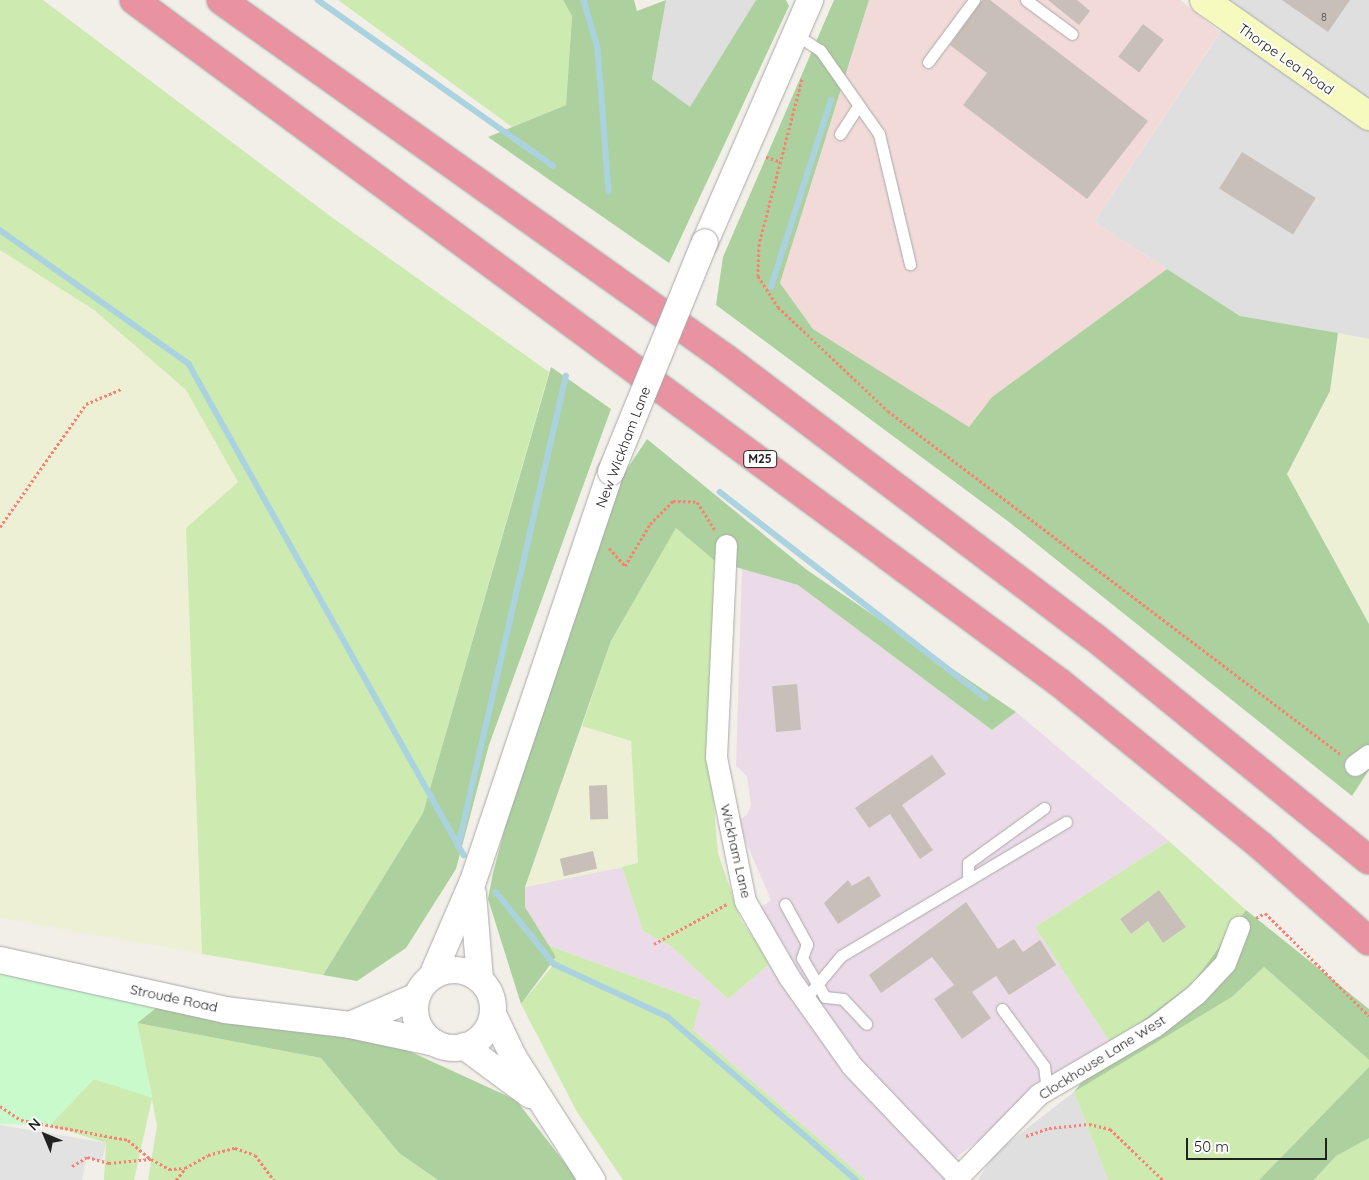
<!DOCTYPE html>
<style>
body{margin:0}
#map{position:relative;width:1369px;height:1180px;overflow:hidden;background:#f2efe9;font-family:Quicksand,sans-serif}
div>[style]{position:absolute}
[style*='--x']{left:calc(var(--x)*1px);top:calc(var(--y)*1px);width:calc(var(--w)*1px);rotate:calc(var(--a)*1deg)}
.residential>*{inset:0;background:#e0dfdf}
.commercial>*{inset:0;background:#f2dad9}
.industrial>*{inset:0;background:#ebdbe8}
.farmland>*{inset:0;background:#eef0d5}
.grass>*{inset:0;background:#cdebb0}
.forest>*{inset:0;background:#add19e}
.park>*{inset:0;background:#c8facc}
.parking>*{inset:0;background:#e2e2e2}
.stream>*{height:5.5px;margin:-2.75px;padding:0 2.75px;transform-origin:2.75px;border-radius:2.75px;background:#aad3df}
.building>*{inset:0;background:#c7bfb8;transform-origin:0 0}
.path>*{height:3px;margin-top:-1.5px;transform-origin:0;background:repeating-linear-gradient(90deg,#fa8072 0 2.5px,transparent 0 5px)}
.roads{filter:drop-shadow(0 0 1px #a9a9a9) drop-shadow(0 0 1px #a9a9a9)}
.service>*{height:11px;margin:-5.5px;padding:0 5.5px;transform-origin:5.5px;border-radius:5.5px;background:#fff}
.minor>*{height:21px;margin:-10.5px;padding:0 10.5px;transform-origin:10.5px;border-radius:10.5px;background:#fff}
.tertiary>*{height:26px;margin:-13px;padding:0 13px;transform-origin:13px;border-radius:13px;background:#fff}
.tertiary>.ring{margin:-13px;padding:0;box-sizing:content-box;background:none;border:26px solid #fff;border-radius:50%}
.secondary>*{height:28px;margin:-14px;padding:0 14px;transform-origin:14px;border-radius:14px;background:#f7fabf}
.motorway>*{height:28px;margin:-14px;padding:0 14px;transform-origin:14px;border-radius:14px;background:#e892a2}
.bridges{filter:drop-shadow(0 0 1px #a9a9a9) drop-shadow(0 0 1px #a9a9a9)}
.tertiary-bridge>*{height:26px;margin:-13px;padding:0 13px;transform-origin:13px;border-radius:13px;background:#fff}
span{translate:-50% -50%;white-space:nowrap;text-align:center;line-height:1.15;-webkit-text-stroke:4px #fff;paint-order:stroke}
.number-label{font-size:11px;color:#4b4948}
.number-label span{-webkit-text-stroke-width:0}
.shield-label span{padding:1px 4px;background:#fff;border:1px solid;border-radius:4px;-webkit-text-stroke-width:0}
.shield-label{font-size:12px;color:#222;font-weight:700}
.street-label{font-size:14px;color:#222}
.north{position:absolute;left:20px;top:1110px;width:50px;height:50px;-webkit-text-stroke:4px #fff;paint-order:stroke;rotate:315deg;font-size:14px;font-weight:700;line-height:20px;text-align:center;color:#222}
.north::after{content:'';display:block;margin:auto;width:18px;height:22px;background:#222;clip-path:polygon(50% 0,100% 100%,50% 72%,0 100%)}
.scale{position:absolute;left:1186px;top:1138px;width:141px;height:22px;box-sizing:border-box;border:2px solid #222;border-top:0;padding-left:6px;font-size:15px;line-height:18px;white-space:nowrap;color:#222;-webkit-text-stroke:4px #fff;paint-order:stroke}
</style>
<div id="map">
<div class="residential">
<div style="clip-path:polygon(666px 0,756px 0,691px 108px,652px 79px)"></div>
<div style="clip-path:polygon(1222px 0,1369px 0,1369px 339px,1240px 316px,1094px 222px,1235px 10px)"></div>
<div style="clip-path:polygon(1074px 1092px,1108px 1180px,978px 1180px,995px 1153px)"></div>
</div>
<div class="commercial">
<div style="clip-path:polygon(869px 0,1180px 0,1220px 32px,1094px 222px,1167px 269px,992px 397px,969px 427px,813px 329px,780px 283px)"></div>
</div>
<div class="industrial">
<div style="clip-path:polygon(742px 568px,798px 585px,992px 730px,1016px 712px,1169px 841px,1035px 927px,1111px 1044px,959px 1155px,945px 1180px,866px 1180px,692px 1029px,701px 1001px,547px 945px,525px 907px,525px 887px,622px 867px,643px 931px,671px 946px,728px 999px,771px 963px,760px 908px,771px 900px,737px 821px,747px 815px,751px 805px,747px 776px,736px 766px)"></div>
</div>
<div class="farmland">
<div style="clip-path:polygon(0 250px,94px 310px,186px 390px,238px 482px,186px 528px,202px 954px,0 918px)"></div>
<div style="clip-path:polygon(1338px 333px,1369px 339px,1369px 624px,1287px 474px,1330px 391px)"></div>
<div style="clip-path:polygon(582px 726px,631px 741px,638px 864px,525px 887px)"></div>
</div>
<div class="grass">
<div style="clip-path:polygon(0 0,43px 0,330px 216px,549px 372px,423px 813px,323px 975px,202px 954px,186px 528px,238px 482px,186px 390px,94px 310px,0 250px)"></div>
<div style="clip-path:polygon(338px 0,563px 0,572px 16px,566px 105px,512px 127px)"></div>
<div style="clip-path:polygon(676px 528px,715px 561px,710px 757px,718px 853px,741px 920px,771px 963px,728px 999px,671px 946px,643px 931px,622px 867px,638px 863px,631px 741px,582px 726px,611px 641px)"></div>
<div style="clip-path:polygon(evenodd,1169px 841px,1246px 910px,1193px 983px,1111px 1044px,1035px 927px,1169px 841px,1159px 890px,1186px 927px,1163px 943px,1148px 921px,1131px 934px,1120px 919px,1159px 890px)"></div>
<div style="clip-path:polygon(547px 945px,701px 1001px,693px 1030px,866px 1180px,623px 1180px,577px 1112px,521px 1004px,554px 964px,556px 957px)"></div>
<div style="clip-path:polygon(1264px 967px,1369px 1060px,1369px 1067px,1259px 1180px,1108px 1180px,1074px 1092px,1232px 997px)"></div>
<div style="clip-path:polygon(137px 1023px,321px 1058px,399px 1153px,438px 1180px,148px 1180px,157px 1126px,152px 1099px,134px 1180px,104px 1180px,106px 1143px,50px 1125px,94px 1079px,152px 1097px)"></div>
<div style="clip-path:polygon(1369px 1135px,1369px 1180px,1314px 1180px,1336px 1156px)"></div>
</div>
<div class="forest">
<div style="clip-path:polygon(563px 0,634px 0,637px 11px,666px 0,652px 79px,690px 107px,756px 0,786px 0,789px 6px,669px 263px,488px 137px,566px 105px,572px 16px)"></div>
<div style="clip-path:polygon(834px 0,869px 0,780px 283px,813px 329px,969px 427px,992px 397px,1167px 269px,1240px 316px,1338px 333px,1330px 391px,1287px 474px,1369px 624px,1369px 770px,1352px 796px,1009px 522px,716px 305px,723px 257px)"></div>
<div style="clip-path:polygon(551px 367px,611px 409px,489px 745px,456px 869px,406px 948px,357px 981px,323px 975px,423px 813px)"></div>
<div style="clip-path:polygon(647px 439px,807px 570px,1016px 712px,992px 730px,798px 585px,715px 561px,676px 528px,611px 641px,525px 887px,525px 907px,556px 957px,521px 1004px,488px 899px,493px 873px,519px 775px,623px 475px)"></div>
<div style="clip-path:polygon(1246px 910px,1369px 1009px,1369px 1060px,1264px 967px,1232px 997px,1074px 1092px,1111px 1044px,1193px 983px)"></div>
<div style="clip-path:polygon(162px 1003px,398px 1046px,516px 1100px,578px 1180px,438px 1180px,399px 1153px,321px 1058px,137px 1023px)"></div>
<div style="clip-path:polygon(1369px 1067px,1369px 1138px,1336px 1156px,1314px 1180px,1259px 1180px)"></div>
</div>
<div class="park">
<div style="clip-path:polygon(0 974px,162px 1003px,137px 1023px,152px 1098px,94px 1079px,50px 1125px,0 1124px)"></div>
</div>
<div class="parking">
<div style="clip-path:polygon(0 1125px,36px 1131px,106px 1143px,102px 1161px,87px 1157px,82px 1180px,0 1180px)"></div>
</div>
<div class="stream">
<div style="--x:318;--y:0;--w:288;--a:35.2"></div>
<div style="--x:584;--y:0;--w:50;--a:73.7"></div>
<div style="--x:598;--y:48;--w:144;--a:85.6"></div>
<div style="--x:0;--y:230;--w:232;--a:35.3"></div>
<div style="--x:189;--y:364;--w:563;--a:60.75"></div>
<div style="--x:771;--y:287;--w:196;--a:-72.2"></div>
<div style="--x:720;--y:492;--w:336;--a:37.8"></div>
<div style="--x:458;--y:847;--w:483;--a:-77.1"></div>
<div style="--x:496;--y:892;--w:92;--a:51.1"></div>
<div style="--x:554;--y:964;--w:126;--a:24.9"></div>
<div style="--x:668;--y:1017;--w:249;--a:40.9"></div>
</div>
<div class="building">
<div style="clip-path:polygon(982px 0,990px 0,1148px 121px,1087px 199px,963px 105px,987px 73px,950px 45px)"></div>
<div style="clip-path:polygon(1048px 0,1077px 0,1090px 11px,1079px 25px)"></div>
<div style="clip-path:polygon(1282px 0,1350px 0,1328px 32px)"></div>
<div style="left:1143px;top:24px;width:26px;height:41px;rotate:37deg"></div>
<div style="left:1242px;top:152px;width:87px;height:43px;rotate:32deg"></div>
<div style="left:797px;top:684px;width:46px;height:25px;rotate:85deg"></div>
<div style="clip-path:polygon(932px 755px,946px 774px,902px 805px,933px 850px,920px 859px,890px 814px,869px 828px,855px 808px)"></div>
<div style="left:607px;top:785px;width:34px;height:18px;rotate:88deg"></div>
<div style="left:593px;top:851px;width:18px;height:34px;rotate:77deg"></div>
<div style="clip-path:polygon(869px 876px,881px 896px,838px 924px,824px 903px,848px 880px,852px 886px)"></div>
<div style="clip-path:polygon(1159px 890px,1186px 927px,1163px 943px,1148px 921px,1131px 934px,1120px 919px)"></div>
<div style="clip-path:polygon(966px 902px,998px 949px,1014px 939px,1023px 952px,1040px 940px,1056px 965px,1009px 995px,996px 976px,972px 992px,991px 1018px,962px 1039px,934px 999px,954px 985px,932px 957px,881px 993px,869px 975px)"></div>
</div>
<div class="path">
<div style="--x:802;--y:79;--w:171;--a:104.6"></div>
<div style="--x:759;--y:244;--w:32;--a:92"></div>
<div style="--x:758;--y:276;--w:37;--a:57"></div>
<div style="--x:778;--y:307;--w:151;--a:43.4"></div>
<div style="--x:888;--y:411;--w:567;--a:37.19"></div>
<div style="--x:766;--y:157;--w:14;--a:17"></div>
<div style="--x:0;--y:527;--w:150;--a:-55"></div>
<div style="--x:86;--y:404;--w:38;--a:-23"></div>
<div style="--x:609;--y:548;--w:24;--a:48"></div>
<div style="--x:625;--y:566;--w:49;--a:-59.2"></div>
<div style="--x:650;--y:524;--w:33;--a:-45"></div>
<div style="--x:673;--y:501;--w:24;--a:2"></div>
<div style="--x:697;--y:502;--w:35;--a:57"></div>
<div style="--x:1256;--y:918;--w:10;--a:-29"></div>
<div style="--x:1265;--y:913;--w:146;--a:44.7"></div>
<div style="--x:654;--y:944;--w:83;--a:-28.7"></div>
<div style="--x:0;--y:1106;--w:25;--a:34"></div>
<div style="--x:21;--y:1120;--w:109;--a:10.6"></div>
<div style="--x:128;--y:1140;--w:30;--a:40"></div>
<div style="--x:151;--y:1159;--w:42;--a:174.6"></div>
<div style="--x:109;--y:1163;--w:23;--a:-165"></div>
<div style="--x:87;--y:1157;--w:19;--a:148"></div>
<div style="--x:1026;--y:1136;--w:24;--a:-19"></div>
<div style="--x:1049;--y:1128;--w:40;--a:-5.7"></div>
<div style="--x:1089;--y:1124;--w:22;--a:13"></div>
<div style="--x:1110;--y:1129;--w:74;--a:43.9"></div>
<div style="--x:151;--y:1159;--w:21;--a:29"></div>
<div style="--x:169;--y:1169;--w:16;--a:-4"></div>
<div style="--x:185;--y:1168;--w:26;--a:-29"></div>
<div style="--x:208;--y:1155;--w:28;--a:-15"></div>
<div style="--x:235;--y:1148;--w:21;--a:19"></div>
<div style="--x:255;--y:1155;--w:31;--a:53"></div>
<div style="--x:176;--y:1180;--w:14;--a:-51"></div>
</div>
<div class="roads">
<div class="service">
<div style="--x:1026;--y:0;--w:57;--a:36.5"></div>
<div style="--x:795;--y:34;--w:30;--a:33"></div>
<div style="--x:820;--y:50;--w:103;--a:54.9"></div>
<div style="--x:879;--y:134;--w:134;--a:76.6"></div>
<div style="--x:928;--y:62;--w:77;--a:-53.4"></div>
<div style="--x:840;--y:134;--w:33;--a:-57"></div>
<div style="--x:968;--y:878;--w:15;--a:-90"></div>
<div style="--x:968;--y:863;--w:94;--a:-35.9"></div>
<div style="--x:785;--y:904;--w:46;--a:61.2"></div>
<div style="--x:807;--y:944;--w:15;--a:110"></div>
<div style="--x:802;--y:958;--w:45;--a:59.5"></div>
<div style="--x:825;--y:997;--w:18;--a:6"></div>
<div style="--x:843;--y:999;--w:34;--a:47"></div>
<div style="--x:805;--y:999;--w:56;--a:-50.1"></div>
<div style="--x:841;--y:956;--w:262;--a:-30.8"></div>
<div style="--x:1002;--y:1009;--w:71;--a:53.6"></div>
<div style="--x:1044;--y:1066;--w:23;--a:83"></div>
</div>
<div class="minor">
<div style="--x:726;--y:545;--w:212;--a:92.7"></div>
<div style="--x:716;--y:757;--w:147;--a:78.6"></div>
<div style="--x:745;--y:901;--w:88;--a:59.9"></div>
<div style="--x:789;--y:977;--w:109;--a:54.7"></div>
<div style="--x:852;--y:1066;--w:152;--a:46.3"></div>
<div style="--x:1355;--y:765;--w:17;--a:-36"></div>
<div style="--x:955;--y:1180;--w:120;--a:-45.7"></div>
<div style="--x:1039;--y:1094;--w:134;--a:-30.4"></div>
<div style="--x:1155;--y:1026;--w:52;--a:-38"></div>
<div style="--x:1196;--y:994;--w:42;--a:-46.9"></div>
<div style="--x:1225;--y:963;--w:39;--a:-69"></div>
</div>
<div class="tertiary">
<div style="--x:705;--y:242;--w:264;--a:-66.5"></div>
<div style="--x:473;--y:894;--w:85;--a:85.3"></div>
<div style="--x:0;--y:960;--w:230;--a:12.5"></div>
<div style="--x:225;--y:1010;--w:126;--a:6.8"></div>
<div style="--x:350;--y:1025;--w:87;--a:12"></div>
<div class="ring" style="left:415px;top:970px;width:52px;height:52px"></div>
<div style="--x:432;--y:976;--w:103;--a:-66.7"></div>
<div style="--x:473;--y:881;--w:432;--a:-71.4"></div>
<div style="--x:493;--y:1014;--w:49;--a:64.5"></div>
<div style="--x:514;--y:1058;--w:145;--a:57.4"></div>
<div style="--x:350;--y:1025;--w:73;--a:-23.4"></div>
<div style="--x:464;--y:1046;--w:82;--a:36.6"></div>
</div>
<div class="secondary">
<div style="--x:1204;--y:0;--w:202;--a:35.1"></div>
</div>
<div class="motorway">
<div style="--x:134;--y:0;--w:1151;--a:36.41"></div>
<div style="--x:1060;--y:683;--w:257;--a:39"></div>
<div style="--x:1260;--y:845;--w:145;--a:41.4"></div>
<div style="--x:221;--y:0;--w:618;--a:35.39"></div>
<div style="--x:725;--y:358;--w:461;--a:37.1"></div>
<div style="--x:1093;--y:636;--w:355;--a:39.1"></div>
</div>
</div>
<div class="bridges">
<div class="tertiary-bridge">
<div style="--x:611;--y:472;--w:248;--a:-67.8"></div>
</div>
</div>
<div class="number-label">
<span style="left:1324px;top:17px">8</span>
</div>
<div class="shield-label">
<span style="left:760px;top:459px">M25</span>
</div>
<div class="street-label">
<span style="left:1286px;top:59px;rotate:35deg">Thorpe Lea Road</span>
<span style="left:623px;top:447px;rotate:-69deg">New Wickham Lane</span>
<span style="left:736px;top:851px;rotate:77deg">Wickham Lane</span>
<span style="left:174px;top:998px;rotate:12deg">Stroude Road</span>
<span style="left:1102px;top:1057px;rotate:-32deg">Clockhouse Lane West</span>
</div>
<div class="north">N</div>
<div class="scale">50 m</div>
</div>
